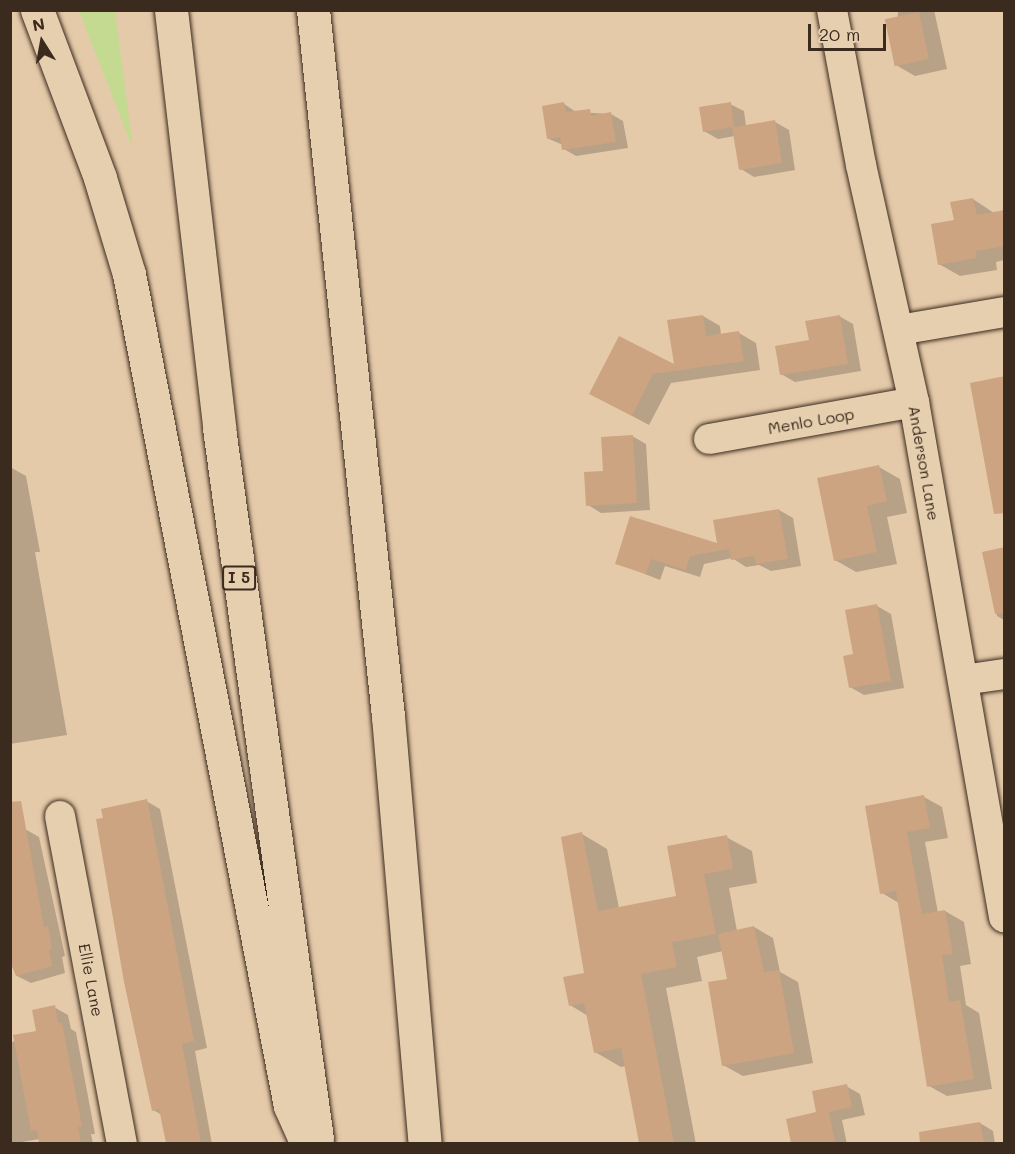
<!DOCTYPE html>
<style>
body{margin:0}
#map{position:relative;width:1015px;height:1154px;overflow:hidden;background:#e5caa9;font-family:Mali,sans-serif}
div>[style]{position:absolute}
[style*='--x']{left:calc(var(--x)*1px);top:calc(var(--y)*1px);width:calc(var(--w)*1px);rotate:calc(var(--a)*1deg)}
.green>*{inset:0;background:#c3da90}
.shadow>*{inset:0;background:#0003}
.building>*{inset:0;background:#cca482;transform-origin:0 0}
.roads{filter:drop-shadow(0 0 2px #3b2a1e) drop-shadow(0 0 2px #3b2a1e)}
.street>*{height:30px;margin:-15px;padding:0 15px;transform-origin:15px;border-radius:15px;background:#e6cfaf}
.highway>*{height:33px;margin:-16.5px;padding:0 16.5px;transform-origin:16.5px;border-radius:16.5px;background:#e6cfaf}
span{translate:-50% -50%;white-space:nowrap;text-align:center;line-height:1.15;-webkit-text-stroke:4.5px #e6cfaf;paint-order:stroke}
.shield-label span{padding:2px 4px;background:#e6cfaf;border:2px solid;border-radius:4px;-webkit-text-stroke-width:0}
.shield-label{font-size:15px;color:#3b2a1e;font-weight:700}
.street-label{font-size:16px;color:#3b2a1e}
.frame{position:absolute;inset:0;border:12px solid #3b2a1e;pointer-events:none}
.north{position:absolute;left:12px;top:12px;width:60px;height:60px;-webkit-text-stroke:4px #e6cfaf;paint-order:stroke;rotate:349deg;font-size:16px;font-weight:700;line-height:24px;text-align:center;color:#3b2a1e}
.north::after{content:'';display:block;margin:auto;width:21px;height:27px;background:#3b2a1e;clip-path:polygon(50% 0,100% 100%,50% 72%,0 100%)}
.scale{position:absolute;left:808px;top:24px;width:78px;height:27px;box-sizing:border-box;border:3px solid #3b2a1e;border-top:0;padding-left:8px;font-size:18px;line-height:21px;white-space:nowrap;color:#3b2a1e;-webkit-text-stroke:4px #e6cfaf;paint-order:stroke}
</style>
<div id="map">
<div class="green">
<div style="clip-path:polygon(79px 11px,115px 11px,133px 149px)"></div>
</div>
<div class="shadow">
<div style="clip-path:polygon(898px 10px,934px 10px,947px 69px,915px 76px,896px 65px)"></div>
<div style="clip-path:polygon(564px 104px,576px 112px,611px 114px,623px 121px,628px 148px,576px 156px,564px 149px,563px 145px,549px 139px)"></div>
<div style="clip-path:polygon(730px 104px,744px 111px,746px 126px,775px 122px,789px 130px,795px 170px,754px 177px,741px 169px,735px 136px,718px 139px,704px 131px)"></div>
<div style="clip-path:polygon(973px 199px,994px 213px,1004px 210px,1004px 260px,996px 262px,997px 270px,960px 276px,939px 264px,955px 221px)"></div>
<div style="clip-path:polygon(703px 316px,720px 326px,721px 335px,739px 333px,756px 343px,760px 370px,671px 383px,649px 425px,608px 403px,620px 338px,676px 367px)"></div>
<div style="clip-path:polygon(839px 316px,853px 324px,861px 371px,795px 382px,781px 374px)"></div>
<div style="clip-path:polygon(632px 436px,646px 444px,650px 510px,601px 513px,588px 505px,605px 473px)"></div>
<div style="clip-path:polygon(10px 467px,26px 476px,40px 552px,35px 552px,67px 735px,10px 744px)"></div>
<div style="clip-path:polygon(879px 467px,900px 479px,907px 513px,887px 517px,897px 564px,856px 572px,835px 560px)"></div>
<div style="clip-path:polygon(779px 510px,793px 518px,801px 566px,771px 571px,759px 565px,746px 567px,732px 558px,704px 564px,700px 577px,665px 566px,660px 580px,617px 563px,719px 545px)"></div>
<div style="clip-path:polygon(1004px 549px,1004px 620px,997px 616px,984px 553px)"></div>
<div style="clip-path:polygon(877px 606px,891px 614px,904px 688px,864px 695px,850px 687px,855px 655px)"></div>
<div style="clip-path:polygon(924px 797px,942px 807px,948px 838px,925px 842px,938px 913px,945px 911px,964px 922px,971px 964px,960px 966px,966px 1005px,979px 1013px,992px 1089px,947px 1096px,929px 1086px,899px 903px,882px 893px,867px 807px)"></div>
<div style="clip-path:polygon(146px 801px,160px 809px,207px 1048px,195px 1051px,212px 1144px,167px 1144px,162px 1115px,153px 1110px)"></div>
<div style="clip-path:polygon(25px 829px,39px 837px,65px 956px,62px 957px,65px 973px,31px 983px,17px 976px,10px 962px,10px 830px)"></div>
<div style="clip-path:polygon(582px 834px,607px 849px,619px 908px,678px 897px,726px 837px,752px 851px,757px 883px,729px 888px,737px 931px,754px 927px,773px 938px,780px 972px,798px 982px,813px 1063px,743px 1076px,723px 1065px,729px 980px,723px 951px,697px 957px,702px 981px,666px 988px,696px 1144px,641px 1144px,626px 1066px,621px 1067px,595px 1052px,588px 1016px,570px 1005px,585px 974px)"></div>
<div style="clip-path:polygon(54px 1007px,68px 1015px,71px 1029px,76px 1032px,95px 1134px,91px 1134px,93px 1144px,41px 1144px,40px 1139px,10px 1144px,10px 1043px,38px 1032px)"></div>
<div style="clip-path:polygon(846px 1086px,860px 1094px,865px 1115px,842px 1120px,847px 1144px,793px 1144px,787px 1120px,818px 1113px)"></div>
<div style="clip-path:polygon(980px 1123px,993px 1131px,995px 1144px,927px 1144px,926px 1133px)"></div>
</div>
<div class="building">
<div style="left:919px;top:12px;width:48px;height:35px;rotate:78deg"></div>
<div style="clip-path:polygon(564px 102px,566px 112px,590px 109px,591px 116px,611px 112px,616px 142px,562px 150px,560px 137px,547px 139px,542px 106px)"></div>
<div style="clip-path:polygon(731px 102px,734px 127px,775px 120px,782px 163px,739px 170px,732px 127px,703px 132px,699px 107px)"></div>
<div style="clip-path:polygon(973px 198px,977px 215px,1005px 210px,1005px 246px,976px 251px,977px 258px,938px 265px,931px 224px,954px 220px,950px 202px)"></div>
<div style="clip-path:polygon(703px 315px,706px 336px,739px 331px,744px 361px,653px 374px,632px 416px,589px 394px,619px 336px,674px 364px,667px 320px)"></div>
<div style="clip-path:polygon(840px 315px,848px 364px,780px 375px,775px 346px,809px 340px,805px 321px)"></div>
<div style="clip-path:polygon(1005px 376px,1005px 513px,994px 514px,970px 383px)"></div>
<div style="clip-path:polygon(633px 435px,637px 503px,586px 506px,584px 472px,603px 471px,601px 437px)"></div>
<div style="clip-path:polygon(879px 465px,887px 501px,867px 506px,877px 552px,834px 561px,817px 478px)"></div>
<div style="clip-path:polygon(779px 509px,788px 559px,756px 564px,754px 556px,731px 560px,729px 549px,690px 556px,686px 570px,651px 559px,646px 574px,615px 564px,630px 516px,717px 543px,713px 520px)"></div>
<div style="clip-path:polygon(1005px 547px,1005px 613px,995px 614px,982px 552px)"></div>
<div style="clip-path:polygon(877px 604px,891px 681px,849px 688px,843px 656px,853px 654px,845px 610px)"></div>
<div style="clip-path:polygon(924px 795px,930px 828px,907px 832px,922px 914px,945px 910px,953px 954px,942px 955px,949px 1002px,960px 1000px,974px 1079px,927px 1087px,896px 891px,880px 894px,865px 806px)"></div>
<div style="clip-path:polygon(147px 799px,194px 1041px,182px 1044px,201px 1143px,166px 1143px,159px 1109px,152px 1111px,124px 982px,96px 819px,103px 818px,101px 809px)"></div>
<div style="clip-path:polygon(21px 801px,44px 927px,48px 926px,52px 949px,49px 950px,52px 966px,16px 976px,10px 961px,10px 802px)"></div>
<div style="clip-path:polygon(582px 832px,598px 911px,676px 896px,667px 846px,727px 835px,733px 869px,704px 874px,716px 934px,672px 942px,677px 967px,641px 974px,674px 1143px,639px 1143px,621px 1048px,594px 1053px,584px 1003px,569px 1006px,563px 977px,584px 973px,561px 837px)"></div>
<div style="clip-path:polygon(754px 926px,764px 972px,779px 970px,794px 1053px,722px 1066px,708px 982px,727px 979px,718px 934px)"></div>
<div style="clip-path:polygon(55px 1005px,58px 1023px,62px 1023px,82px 1126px,78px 1127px,81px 1143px,39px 1143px,37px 1130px,31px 1131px,13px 1035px,36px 1031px,32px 1010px)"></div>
<div style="clip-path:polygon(847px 1084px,852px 1107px,829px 1112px,835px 1143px,791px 1143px,786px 1119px,816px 1112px,812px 1091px)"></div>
<div style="clip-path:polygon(980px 1122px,984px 1143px,920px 1143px,919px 1132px)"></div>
</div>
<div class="roads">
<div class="street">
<div style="--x:832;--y:10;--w:158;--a:79.4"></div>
<div style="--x:861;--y:165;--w:243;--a:77.4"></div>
<div style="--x:914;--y:402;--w:523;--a:80.09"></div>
<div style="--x:899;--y:330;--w:107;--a:-9.7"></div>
<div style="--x:709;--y:439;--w:208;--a:-10.2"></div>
<div style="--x:963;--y:680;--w:41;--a:-8.3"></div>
<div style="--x:60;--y:816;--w:334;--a:79.3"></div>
</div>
<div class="highway">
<div style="--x:37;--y:10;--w:179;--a:69.4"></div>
<div style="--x:100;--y:178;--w:100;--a:73.2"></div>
<div style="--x:129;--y:274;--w:847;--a:79.05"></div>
<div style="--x:290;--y:1106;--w:42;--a:65.9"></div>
<div style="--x:171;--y:10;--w:421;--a:83.4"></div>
<div style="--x:219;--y:428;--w:718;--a:82.15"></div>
<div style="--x:313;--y:10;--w:710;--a:83.94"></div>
<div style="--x:388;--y:716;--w:430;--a:85.1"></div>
</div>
</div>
<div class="shield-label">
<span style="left:239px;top:578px">I 5</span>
</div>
<div class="street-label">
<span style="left:811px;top:421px;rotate:-10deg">Menlo Loop</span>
<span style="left:924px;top:463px;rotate:80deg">Anderson Lane</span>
<span style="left:91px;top:980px;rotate:79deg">Ellie Lane</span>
</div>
<div class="frame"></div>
<div class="north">N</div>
<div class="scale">20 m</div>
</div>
